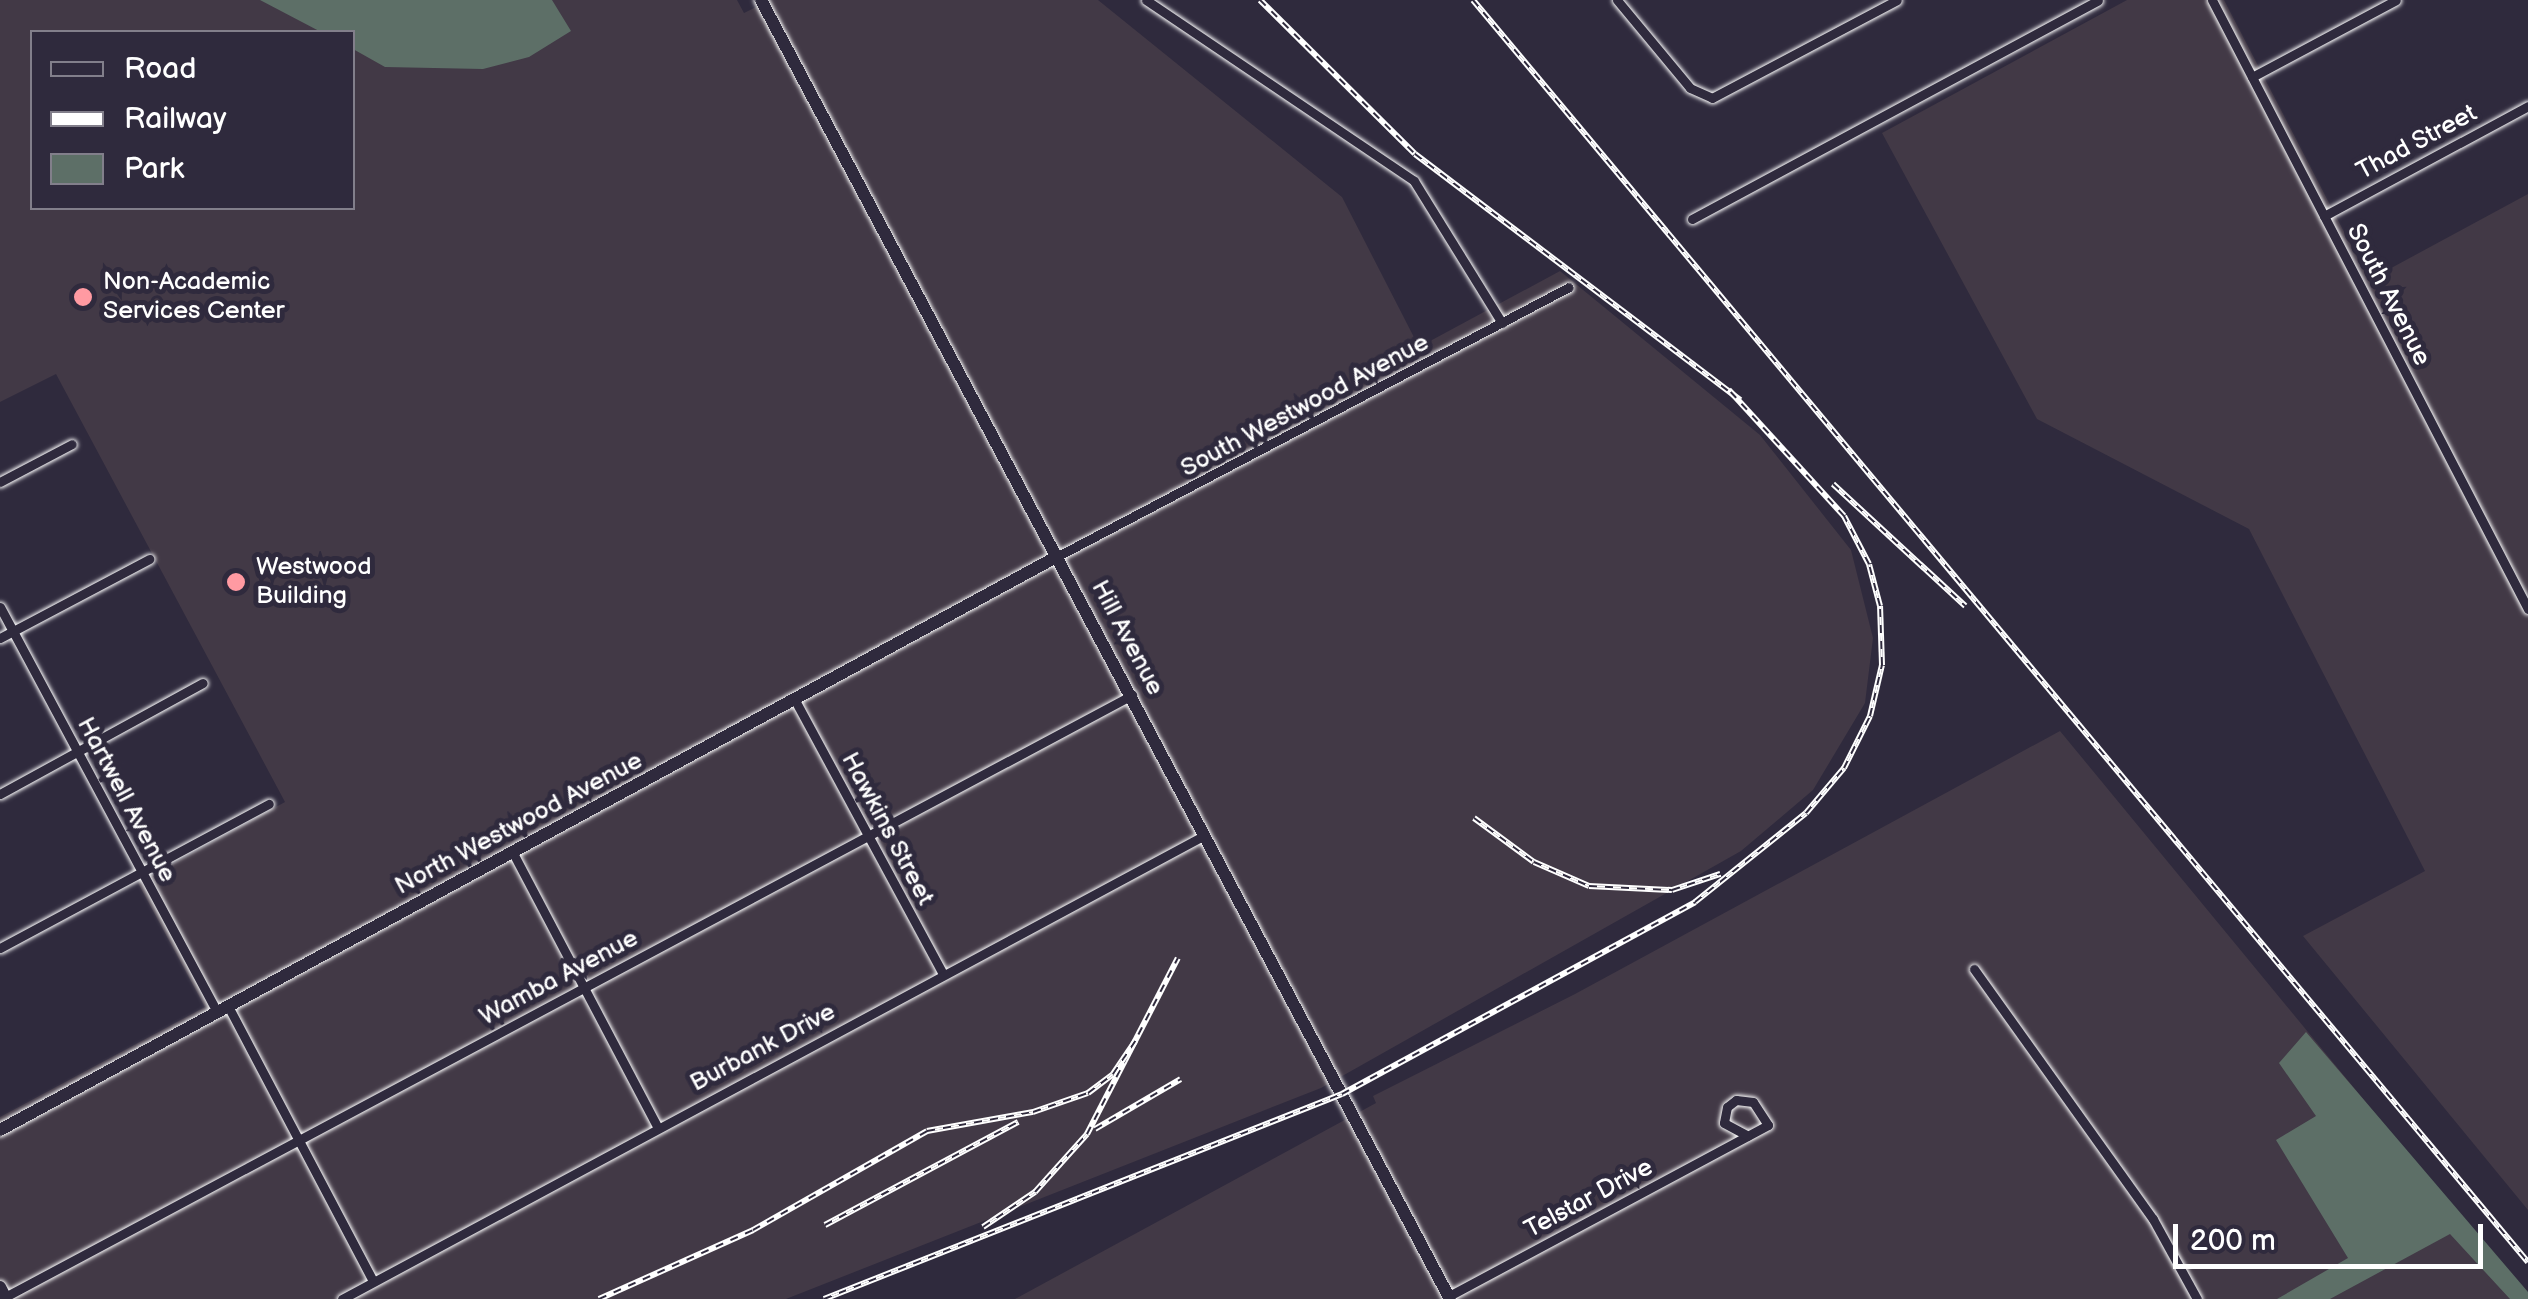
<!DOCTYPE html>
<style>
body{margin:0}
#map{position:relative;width:2528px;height:1299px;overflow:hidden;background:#2f2a3d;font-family:"Balsamiq Sans",sans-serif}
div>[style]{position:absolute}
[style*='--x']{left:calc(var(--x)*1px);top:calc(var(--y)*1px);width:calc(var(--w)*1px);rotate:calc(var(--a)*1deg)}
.built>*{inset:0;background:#423946}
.green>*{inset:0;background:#5d6f67}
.roads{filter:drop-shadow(0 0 2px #fff) drop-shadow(0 0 2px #fff)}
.street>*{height:9px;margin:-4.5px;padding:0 4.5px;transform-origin:4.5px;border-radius:4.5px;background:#2f2a3d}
.secondary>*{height:12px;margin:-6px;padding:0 6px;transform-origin:6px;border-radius:6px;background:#2f2a3d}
.rail>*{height:6px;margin-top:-3px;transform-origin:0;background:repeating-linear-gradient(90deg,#2f2a3d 0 8px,#fff 0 16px);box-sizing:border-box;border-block:2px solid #fff}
.dots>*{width:28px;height:28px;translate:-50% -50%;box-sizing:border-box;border:5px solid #2f2a3d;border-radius:50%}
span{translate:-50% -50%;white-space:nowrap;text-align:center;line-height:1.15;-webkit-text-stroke:10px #2f2a3d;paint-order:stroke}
.street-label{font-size:25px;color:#fff}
.poi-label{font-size:25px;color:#fff}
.left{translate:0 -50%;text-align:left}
.legend{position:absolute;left:30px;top:30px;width:325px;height:180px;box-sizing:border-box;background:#2f2a3d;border:2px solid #827f8b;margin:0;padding:12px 18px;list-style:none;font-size:30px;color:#fff}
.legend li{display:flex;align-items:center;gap:20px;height:50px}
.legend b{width:50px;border:2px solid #827f8b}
.scale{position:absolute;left:2173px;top:1224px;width:310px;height:45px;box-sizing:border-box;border:5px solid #fff;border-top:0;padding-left:12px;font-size:30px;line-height:35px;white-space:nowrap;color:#fff;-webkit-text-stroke:8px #2f2a3d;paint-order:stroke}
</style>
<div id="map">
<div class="built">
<div style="clip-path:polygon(evenodd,0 0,737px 0,744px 13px,770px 0,1098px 0,1342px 197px,1419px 347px,1560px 271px,1760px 435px,1851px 550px,1873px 638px,1865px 703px,1813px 790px,1741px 851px,1321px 1088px,786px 1299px,0 1299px,0 1117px,205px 1007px,138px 883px,285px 802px,56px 374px,0 402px,0 0,32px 32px,352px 32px,352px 208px,32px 208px,32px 32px)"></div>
<div style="clip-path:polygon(2127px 0,2224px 0,2369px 280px,2528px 194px,2528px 1210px,2303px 936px,2425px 871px,2249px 529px,2037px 419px,1882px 133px)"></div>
<div style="clip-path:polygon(2060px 731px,2528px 1299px,1015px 1299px,1376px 1103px,1373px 1096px,1575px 994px)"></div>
</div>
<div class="green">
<div style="clip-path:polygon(260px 0,552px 0,571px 31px,529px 57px,483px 69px,385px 67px,353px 49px,352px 32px,321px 32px)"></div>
<div style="clip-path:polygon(2306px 1032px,2528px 1292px,2528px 1299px,2510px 1299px,2450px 1234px,2330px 1299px,2277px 1299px,2348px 1258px,2276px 1140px,2316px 1116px,2279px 1063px)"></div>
</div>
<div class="roads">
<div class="street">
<div style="--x:1146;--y:0;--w:323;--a:34"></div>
<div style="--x:1414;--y:181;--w:167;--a:58.2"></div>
<div style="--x:1617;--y:0;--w:114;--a:50.3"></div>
<div style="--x:1690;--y:88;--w:24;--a:24"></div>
<div style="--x:1712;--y:98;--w:209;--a:-27.9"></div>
<div style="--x:2212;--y:0;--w:686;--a:62.58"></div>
<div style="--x:2252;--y:77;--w:163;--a:-28.1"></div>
<div style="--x:2324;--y:216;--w:232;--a:-28.3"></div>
<div style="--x:1692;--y:219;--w:461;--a:-28.3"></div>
<div style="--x:0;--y:482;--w:81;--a:-27.8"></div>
<div style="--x:1058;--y:556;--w:577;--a:-27.76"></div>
<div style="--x:0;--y:607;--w:459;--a:61.8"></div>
<div style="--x:0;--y:638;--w:169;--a:-27.9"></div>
<div style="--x:796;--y:702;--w:309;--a:61.6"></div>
<div style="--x:0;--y:794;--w:231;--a:-28.7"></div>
<div style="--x:513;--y:853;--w:311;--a:62.2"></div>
<div style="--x:0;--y:948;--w:305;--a:-28.2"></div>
<div style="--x:1974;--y:969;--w:307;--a:54.4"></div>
<div style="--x:2153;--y:1219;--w:91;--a:61.2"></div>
<div style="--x:228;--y:1006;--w:311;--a:62.2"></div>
<div style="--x:1449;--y:1296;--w:362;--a:-28.2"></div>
<div style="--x:1768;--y:1125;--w:27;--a:-123"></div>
<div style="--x:1753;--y:1102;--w:17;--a:-173"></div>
<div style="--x:1736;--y:1100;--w:11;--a:142"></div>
<div style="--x:1727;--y:1107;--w:16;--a:101"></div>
<div style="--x:1724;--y:1123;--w:27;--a:28"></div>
<div style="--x:5;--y:1297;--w:1278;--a:-28.11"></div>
<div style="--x:342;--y:1299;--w:980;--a:-28.27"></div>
</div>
<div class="secondary">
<div style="--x:761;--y:0;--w:1470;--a:62.06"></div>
<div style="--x:0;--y:1130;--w:1204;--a:-28.48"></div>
<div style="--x:0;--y:1287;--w:13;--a:63"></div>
</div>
</div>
<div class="rail">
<div style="--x:1260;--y:0;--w:218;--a:44.8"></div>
<div style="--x:1415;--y:154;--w:408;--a:37.1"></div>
<div style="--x:1473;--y:0;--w:1645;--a:50.11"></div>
<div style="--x:1833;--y:484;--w:180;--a:42.7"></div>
<div style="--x:1474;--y:818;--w:74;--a:36.3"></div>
<div style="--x:1534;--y:862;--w:60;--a:23.6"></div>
<div style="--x:1589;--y:886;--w:83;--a:2.8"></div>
<div style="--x:1672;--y:890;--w:51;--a:-18.4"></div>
<div style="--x:1095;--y:1129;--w:99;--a:-30.2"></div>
<div style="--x:825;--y:1225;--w:219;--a:-28.1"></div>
<div style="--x:983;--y:1227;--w:63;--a:-33.9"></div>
<div style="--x:1035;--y:1192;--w:78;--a:-48.1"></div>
<div style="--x:1087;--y:1134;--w:198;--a:-62.7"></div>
<div style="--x:599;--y:1299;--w:169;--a:-24.1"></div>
<div style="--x:753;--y:1230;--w:200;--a:-29.6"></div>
<div style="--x:927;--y:1131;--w:108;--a:-10.2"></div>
<div style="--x:1033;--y:1112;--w:58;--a:-19.1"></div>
<div style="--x:1088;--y:1093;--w:31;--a:-37"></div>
<div style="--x:1113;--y:1074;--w:40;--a:-56"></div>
<div style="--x:824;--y:1299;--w:557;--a:-21.59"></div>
<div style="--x:1342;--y:1094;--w:402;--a:-28.5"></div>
<div style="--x:1695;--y:902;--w:142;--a:-38.7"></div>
<div style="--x:1806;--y:813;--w:59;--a:-49.8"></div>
<div style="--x:1844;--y:768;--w:58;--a:-63.4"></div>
<div style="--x:1870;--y:716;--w:52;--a:-76.8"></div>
<div style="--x:1882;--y:665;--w:59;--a:-91.9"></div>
<div style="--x:1880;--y:606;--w:43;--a:-104.7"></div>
<div style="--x:1869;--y:564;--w:54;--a:-117.5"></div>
<div style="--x:1844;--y:516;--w:171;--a:-132.4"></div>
</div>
<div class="dots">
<div style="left:83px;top:297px;background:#ff9aa2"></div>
<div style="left:236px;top:582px;background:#ff9aa2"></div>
</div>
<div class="street-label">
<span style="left:2417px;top:143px;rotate:-28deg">Thad Street</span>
<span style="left:2388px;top:295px;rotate:63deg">South Avenue</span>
<span style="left:1305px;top:406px;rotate:-28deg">South Westwood Avenue</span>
<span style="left:1127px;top:638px;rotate:62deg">Hill Avenue</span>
<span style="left:126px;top:800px;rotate:62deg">Hartwell Avenue</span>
<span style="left:519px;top:824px;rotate:-28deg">North Westwood Avenue</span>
<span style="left:887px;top:829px;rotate:62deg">Hawkins Street</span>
<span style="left:559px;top:978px;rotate:-28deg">Wamba Avenue</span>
<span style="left:763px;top:1048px;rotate:-28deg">Burbank Drive</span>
<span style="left:1589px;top:1199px;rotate:-28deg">Telstar Drive</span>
</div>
<div class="poi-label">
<span class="left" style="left:103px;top:297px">Non-Academic<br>Services Center</span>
<span class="left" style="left:256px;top:582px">Westwood<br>Building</span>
</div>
<ul class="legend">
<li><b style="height:12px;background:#2f2a3d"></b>Road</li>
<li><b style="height:12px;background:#fff"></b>Railway</li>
<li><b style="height:28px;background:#5d6f67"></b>Park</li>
</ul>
<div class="scale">200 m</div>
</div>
